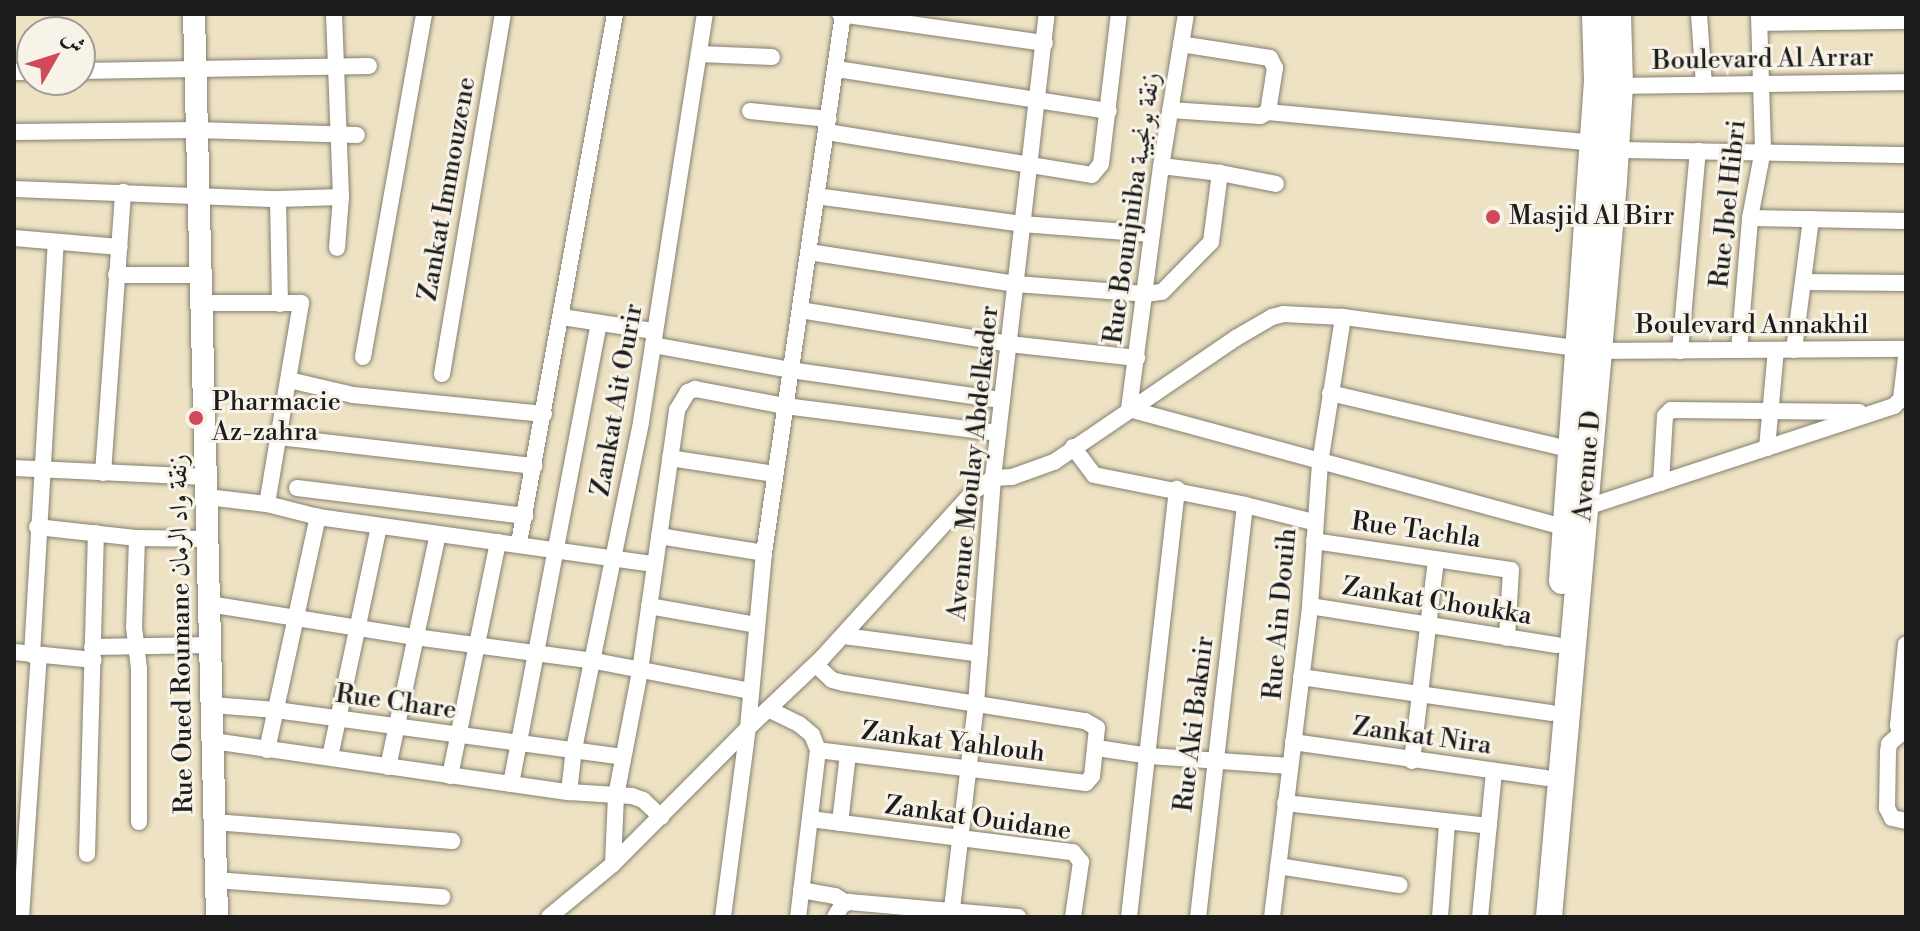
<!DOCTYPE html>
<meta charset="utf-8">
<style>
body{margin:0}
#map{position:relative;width:1920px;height:931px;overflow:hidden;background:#ede2c3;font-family:"Libre Bodoni",Amiri,serif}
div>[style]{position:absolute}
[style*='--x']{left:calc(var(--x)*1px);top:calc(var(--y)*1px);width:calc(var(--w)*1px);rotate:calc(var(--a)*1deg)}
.roads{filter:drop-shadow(0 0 2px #847f70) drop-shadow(0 0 2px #847f70)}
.minor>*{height:16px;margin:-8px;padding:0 8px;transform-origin:8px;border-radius:8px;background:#fff}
.tertiary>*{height:22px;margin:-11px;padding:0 11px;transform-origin:11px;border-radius:11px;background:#fff}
.primary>*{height:26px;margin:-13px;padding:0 13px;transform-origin:13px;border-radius:13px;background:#fff}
.dots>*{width:22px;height:22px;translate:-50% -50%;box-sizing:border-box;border:4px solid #f7f3e8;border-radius:50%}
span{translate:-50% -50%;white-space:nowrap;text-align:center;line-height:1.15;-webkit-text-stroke:6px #f7f3e8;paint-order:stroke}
.street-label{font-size:26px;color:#1c1c1c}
.poi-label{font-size:26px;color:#1c1c1c}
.left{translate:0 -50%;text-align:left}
.frame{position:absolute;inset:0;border:16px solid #1c1c1c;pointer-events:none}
.north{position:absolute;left:16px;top:16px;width:80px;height:80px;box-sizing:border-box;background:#f7f3e8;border:2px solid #9f9d96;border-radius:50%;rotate:51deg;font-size:22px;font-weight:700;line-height:32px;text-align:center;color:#1c1c1c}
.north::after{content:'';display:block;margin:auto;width:28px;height:36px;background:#d1495b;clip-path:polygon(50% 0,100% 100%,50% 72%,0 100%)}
</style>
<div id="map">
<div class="roads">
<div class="minor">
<div style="--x:334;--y:14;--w:183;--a:87.8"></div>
<div style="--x:341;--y:197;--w:51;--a:94.5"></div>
<div style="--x:840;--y:14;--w:207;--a:8.1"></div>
<div style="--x:1186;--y:14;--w:154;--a:99.3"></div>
<div style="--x:1161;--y:166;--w:245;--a:97.5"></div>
<div style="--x:1129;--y:409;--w:450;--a:15.2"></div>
<div style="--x:1699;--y:14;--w:71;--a:86"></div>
<div style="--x:1760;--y:23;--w:146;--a:-0.8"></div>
<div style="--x:699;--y:54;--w:73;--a:2.4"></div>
<div style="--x:837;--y:69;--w:275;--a:8.8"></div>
<div style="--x:80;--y:71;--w:289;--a:-1"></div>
<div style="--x:14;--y:72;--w:18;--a:0"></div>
<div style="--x:1620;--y:86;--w:286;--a:-0.8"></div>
<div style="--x:1170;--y:110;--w:90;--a:3.8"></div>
<div style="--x:1260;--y:116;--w:9;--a:-27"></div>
<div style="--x:1268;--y:112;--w:45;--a:-81"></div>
<div style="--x:1275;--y:68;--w:11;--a:-117"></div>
<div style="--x:1270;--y:58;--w:90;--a:-171.1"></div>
<div style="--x:750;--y:111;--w:79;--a:5.8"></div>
<div style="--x:1268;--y:112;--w:326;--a:5.4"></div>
<div style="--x:14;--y:132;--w:183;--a:-0.6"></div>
<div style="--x:197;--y:130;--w:160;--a:1.8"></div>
<div style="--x:827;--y:132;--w:268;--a:9.2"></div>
<div style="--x:1092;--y:175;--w:14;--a:-51"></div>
<div style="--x:1101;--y:164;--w:151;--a:-83.2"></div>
<div style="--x:1616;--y:150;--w:290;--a:1"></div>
<div style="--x:1220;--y:173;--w:57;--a:11.1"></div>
<div style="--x:14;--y:189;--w:264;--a:2.2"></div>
<div style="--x:278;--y:199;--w:63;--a:-1.8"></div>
<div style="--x:816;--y:196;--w:208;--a:7.7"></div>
<div style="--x:1022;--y:224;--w:130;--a:4.4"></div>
<div style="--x:278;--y:199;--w:105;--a:88.9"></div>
<div style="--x:1750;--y:218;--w:156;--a:1.1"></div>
<div style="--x:14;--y:238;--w:106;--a:4.9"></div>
<div style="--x:809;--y:252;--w:209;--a:8.8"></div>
<div style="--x:1016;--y:284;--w:129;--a:4.4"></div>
<div style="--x:1145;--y:294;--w:17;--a:-7"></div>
<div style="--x:1162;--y:292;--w:70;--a:-45.6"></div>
<div style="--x:1211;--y:242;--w:70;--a:-82.6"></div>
<div style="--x:1220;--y:173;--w:59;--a:-173.2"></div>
<div style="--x:116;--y:275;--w:85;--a:0"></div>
<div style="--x:1804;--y:282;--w:102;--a:0.6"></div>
<div style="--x:202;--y:303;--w:99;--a:0"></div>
<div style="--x:301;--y:303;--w:204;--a:99.6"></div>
<div style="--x:800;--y:310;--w:212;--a:9.2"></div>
<div style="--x:1009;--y:344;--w:129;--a:6.2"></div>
<div style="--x:562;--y:317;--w:93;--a:8.7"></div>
<div style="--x:653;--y:345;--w:139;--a:10.3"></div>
<div style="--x:790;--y:370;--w:214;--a:8.1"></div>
<div style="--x:1739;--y:350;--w:132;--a:-85.2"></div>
<div style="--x:1750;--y:218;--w:69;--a:-79.2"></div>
<div style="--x:1763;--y:150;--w:136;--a:-91.7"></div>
<div style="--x:1794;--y:350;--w:132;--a:-82.6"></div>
<div style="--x:1680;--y:351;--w:201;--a:-84.9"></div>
<div style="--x:363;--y:357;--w:348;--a:-79.9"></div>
<div style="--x:442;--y:374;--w:365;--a:-80.4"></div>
<div style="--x:289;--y:380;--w:66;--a:13.2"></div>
<div style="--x:353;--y:395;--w:192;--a:5.7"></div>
<div style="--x:1330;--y:393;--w:245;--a:13.2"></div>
<div style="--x:279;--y:437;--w:257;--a:6.5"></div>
<div style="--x:1073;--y:447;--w:35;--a:53"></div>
<div style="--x:1094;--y:475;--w:154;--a:11.2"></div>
<div style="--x:1245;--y:505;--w:415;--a:96.5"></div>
<div style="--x:1767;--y:448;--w:98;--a:-84.8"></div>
<div style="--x:670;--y:458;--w:106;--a:8.7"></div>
<div style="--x:14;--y:468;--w:192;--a:2.7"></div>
<div style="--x:103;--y:473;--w:282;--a:-85.9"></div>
<div style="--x:1661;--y:483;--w:67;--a:-86.6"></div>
<div style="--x:1665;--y:416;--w:8;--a:-45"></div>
<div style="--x:1671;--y:410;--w:188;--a:0.6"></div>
<div style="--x:297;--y:488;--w:230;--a:7"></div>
<div style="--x:207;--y:497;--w:60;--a:6.7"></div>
<div style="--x:267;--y:504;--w:53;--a:14.3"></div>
<div style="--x:318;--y:517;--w:339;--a:8"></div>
<div style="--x:1245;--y:505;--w:70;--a:14"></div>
<div style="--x:1584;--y:508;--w:326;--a:-18.2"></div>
<div style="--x:1894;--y:406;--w:10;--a:-45"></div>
<div style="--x:1901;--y:399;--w:42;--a:-83.2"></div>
<div style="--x:37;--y:527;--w:101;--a:6.3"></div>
<div style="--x:137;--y:538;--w:71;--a:0.8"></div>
<div style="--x:659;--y:536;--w:106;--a:9.2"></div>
<div style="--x:137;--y:538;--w:89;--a:91.9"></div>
<div style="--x:134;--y:627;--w:42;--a:83.2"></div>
<div style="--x:139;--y:669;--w:153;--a:90"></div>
<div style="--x:1314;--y:541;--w:199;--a:8.4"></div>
<div style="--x:1511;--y:570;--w:68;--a:93.4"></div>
<div style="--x:519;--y:543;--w:538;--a:-79.71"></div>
<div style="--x:209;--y:604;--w:209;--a:9.1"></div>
<div style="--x:415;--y:637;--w:182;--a:7.6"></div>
<div style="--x:595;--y:661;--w:159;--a:10.9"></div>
<div style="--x:649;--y:606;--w:110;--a:10"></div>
<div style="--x:1310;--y:606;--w:250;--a:9"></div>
<div style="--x:844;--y:636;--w:137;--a:7.5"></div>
<div style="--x:92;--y:647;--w:118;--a:-1"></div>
<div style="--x:14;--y:652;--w:80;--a:5.7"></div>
<div style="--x:32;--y:655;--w:413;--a:-86.7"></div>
<div style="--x:816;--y:665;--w:22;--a:43"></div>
<div style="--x:832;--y:680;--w:12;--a:14"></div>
<div style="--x:844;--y:683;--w:244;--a:9"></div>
<div style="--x:1085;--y:721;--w:14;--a:30"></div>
<div style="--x:1097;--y:728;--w:48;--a:95.9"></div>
<div style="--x:1092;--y:776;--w:9;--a:131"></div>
<div style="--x:1086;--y:783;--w:270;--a:-173"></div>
<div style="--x:1301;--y:677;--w:252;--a:8.2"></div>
<div style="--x:212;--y:705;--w:64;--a:4.5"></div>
<div style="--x:276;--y:710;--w:350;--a:7.7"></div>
<div style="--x:768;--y:709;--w:34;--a:26"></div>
<div style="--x:799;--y:724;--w:17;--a:40"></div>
<div style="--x:812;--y:735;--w:16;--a:68"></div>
<div style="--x:818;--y:750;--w:168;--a:96.8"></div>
<div style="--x:1900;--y:734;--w:15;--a:138"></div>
<div style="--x:1889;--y:744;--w:8;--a:97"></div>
<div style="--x:1888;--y:752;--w:56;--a:91"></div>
<div style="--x:1887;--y:808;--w:11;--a:63"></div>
<div style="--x:1892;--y:818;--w:14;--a:12"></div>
<div style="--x:1900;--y:734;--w:9;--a:-103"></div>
<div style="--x:1898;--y:725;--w:81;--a:-84.4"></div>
<div style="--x:213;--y:741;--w:360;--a:8.2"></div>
<div style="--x:569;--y:792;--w:63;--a:3.6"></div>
<div style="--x:632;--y:796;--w:12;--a:20"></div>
<div style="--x:643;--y:800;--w:25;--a:43"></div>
<div style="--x:1293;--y:742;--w:255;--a:8.1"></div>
<div style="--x:1097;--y:748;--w:54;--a:8.6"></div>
<div style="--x:1150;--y:756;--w:140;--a:4.1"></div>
<div style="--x:267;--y:750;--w:239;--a:-77.7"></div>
<div style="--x:330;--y:757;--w:236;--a:-78"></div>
<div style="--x:1412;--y:761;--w:203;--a:-83.2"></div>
<div style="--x:388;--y:767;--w:238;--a:-77.9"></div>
<div style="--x:450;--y:776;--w:239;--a:-78.4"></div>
<div style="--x:511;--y:784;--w:469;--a:-79.2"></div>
<div style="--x:569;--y:792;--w:43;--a:-83.4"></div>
<div style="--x:574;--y:749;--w:334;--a:-78.4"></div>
<div style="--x:641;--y:422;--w:413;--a:-81.1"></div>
<div style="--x:1285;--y:803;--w:205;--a:6.4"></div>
<div style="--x:810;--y:819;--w:265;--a:7.2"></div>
<div style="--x:1073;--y:852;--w:13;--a:51"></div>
<div style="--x:1081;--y:862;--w:56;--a:98.3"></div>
<div style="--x:215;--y:822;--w:238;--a:4.6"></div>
<div style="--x:840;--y:823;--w:69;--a:-83.4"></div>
<div style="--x:87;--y:854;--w:321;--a:-88.4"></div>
<div style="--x:613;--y:864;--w:68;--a:-87.5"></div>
<div style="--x:616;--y:796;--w:127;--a:-79.1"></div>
<div style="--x:640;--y:671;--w:264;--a:-81.9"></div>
<div style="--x:677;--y:410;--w:21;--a:-59"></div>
<div style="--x:688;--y:392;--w:8;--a:-23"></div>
<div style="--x:695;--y:389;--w:92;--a:10.7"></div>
<div style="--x:785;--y:406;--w:215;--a:7.2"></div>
<div style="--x:1278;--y:866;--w:123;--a:8.9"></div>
<div style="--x:216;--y:880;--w:227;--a:4.3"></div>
<div style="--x:801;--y:890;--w:35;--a:10"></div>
<div style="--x:835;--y:896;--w:13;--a:32"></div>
<div style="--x:21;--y:917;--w:263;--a:-86.1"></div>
<div style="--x:549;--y:917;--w:83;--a:-39.6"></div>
<div style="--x:613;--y:864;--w:192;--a:-45.2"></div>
<div style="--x:748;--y:728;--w:102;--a:-43.4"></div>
<div style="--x:822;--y:658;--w:224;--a:-47.7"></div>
<div style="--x:973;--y:492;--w:24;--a:-35"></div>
<div style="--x:993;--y:478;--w:19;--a:-3"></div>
<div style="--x:1012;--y:477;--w:45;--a:-19.7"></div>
<div style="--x:1054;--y:462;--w:220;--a:-34.3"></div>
<div style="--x:1236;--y:338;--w:42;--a:-30.3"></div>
<div style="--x:1272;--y:317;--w:11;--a:-15"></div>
<div style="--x:1283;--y:314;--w:60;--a:2.9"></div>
<div style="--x:1343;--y:317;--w:258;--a:7.6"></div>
<div style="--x:1599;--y:351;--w:307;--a:-0.4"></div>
<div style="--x:723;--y:917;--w:191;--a:-82.5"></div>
<div style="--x:748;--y:728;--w:176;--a:-84.8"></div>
<div style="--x:764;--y:553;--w:545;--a:-81.66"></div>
<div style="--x:835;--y:917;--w:14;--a:-60"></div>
<div style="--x:842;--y:905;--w:8;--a:-23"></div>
<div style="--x:849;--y:902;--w:170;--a:5.1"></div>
<div style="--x:951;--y:917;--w:214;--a:-83.3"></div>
<div style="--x:976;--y:704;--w:227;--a:-85.7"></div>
<div style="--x:993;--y:478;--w:467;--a:-83.4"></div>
<div style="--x:1129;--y:917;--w:431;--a:-83.6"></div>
<div style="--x:1272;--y:917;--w:313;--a:-83"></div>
<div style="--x:1310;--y:606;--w:143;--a:-86"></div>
<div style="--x:1320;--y:463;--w:148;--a:-81"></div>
<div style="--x:1440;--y:917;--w:94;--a:-85.7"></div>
<div style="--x:1480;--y:917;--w:147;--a:-84.5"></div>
</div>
<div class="tertiary">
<div style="--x:194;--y:14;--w:903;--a:88.54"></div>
</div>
<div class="primary">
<div style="--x:1562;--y:581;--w:501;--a:-86"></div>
<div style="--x:1597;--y:81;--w:67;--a:-91.7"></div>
<div style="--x:1549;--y:917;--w:739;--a:-84.95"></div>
<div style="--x:1614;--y:181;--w:95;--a:-86.4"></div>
<div style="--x:1620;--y:86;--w:72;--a:-91.6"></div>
</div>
</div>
<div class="dots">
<div style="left:1493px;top:217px;background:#d1495b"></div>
<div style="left:196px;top:418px;background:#d1495b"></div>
</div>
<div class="street-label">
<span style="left:1763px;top:60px;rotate:-1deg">Boulevard Al Arrar</span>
<span style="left:448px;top:189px;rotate:-80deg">Zankat Immouzene</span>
<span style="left:1729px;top:204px;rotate:-84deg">Rue Jbel Hibri</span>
<span style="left:1133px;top:208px;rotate:-82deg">Rue Bounjniba زنقة بونجيبة</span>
<span style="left:1752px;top:326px">Boulevard Annakhil</span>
<span style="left:618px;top:400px;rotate:-80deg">Zankat Ait Ourir</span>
<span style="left:974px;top:463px;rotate:-84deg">Avenue Moulay Abdelkader</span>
<span style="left:1588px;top:466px;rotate:-85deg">Avenue D</span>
<span style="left:1416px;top:531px;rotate:8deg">Rue Tachla</span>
<span style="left:1437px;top:602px;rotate:9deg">Zankat Choukka</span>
<span style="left:1281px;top:614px;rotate:-85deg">Rue Ain Douih</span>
<span style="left:182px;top:634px;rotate:-91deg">Rue Oued Roumane زنقة واد الرمان</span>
<span style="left:396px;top:703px;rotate:8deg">Rue Chare</span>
<span style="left:1195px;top:724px;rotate:-83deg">Rue Aki Baknir</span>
<span style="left:1422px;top:737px;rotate:8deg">Zankat Nira</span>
<span style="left:953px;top:743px;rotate:7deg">Zankat Yahlouh</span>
<span style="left:978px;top:819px;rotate:8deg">Zankat Ouidane</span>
</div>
<div class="poi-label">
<span class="left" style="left:1509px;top:217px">Masjid Al Birr</span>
<span class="left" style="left:212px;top:418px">Pharmacie<br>Az-zahra</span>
</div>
<div class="frame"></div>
<div class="north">ش</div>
</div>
